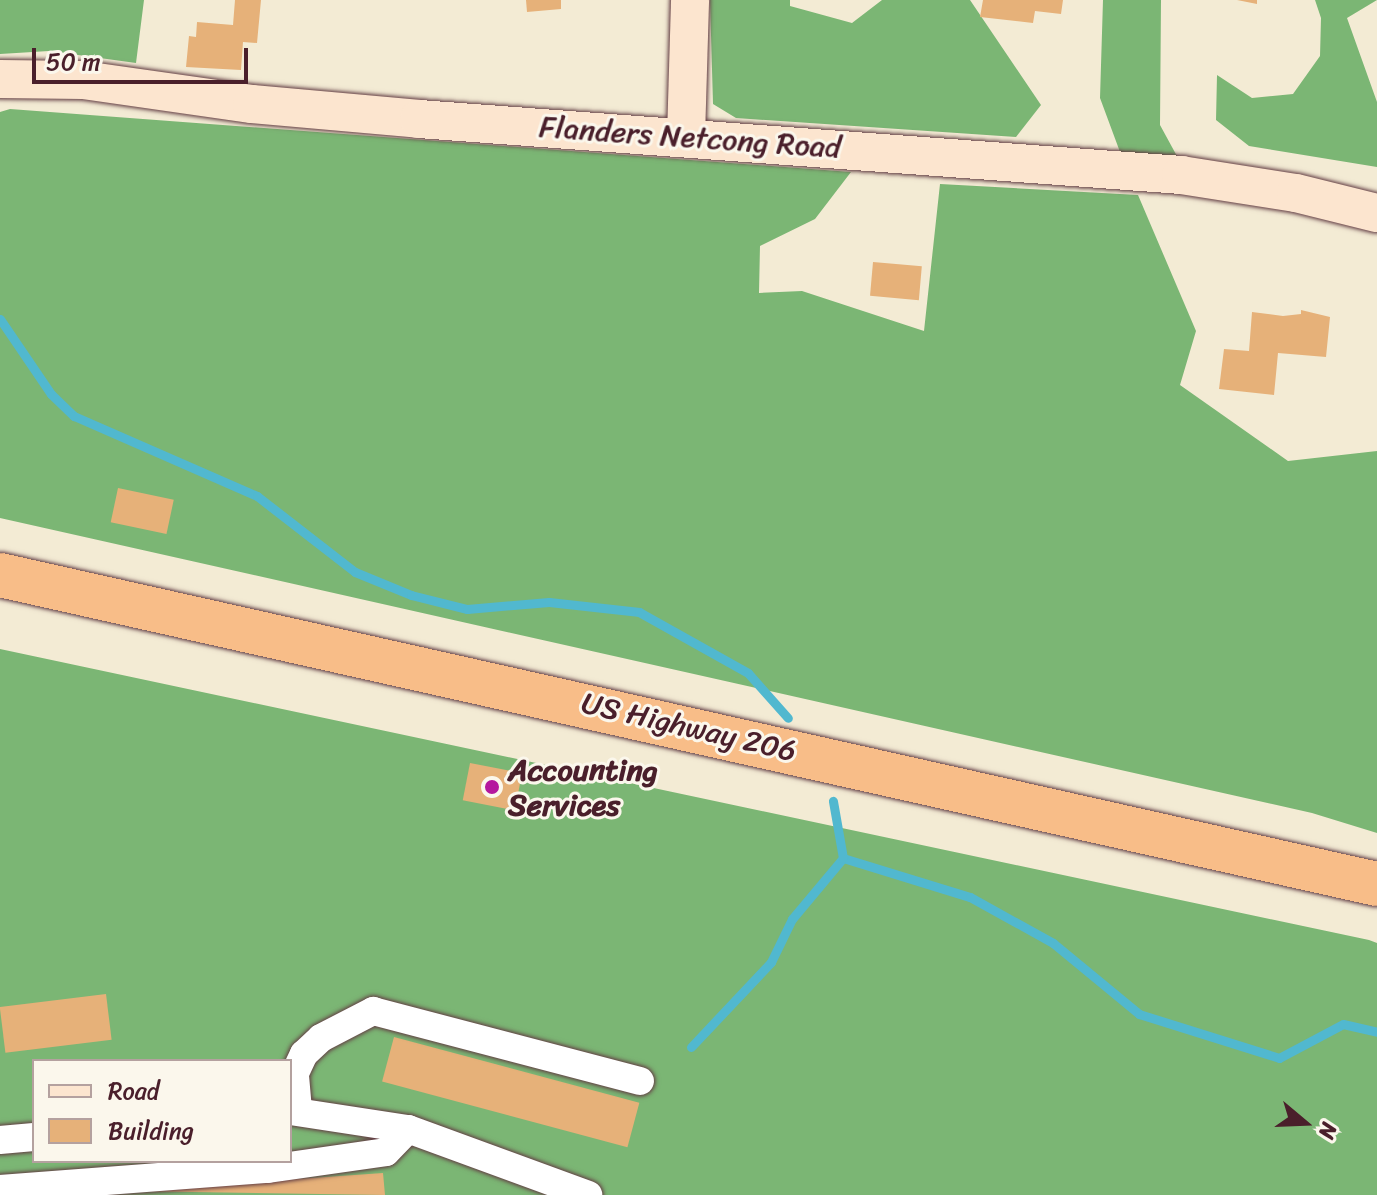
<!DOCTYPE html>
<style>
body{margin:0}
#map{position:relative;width:1377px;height:1195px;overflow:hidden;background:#f3ebd4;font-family:Sriracha,sans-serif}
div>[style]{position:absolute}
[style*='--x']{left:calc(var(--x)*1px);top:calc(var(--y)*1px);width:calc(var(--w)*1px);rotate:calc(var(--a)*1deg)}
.forest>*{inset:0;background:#7bb674}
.stream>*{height:9px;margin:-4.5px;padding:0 4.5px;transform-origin:4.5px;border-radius:4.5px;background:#51b8cf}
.building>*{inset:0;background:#e6b179;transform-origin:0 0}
.roads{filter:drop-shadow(0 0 2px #633e44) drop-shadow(0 0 2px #633e44)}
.street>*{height:28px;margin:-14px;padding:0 14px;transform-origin:14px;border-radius:14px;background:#fff}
.secondary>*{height:38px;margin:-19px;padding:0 19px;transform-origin:19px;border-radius:19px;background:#fce5cf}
.highway>*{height:44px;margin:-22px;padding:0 22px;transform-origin:22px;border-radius:22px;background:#f8bd88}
.dots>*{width:22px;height:22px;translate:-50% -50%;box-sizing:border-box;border:4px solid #fbf7ec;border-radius:50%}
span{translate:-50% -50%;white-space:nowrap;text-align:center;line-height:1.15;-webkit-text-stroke:6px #fbf7ec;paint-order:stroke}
.street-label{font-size:30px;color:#4a1f2b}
.poi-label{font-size:30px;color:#4a1f2b;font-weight:700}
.left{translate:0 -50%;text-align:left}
.legend{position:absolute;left:32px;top:1059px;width:260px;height:104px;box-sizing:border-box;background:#fbf7ec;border:2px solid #b4a19f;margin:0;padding:10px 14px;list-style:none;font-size:24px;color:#4a1f2b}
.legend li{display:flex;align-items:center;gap:16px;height:40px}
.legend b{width:40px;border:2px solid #b4a19f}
.north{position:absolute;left:1265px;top:1083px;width:80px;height:80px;-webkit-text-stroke:6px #fbf7ec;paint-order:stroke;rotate:109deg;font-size:22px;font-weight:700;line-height:32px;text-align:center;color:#4a1f2b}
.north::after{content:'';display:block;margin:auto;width:28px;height:36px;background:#4a1f2b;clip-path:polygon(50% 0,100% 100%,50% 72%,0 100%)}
.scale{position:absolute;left:32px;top:48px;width:216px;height:36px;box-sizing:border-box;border:4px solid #4a1f2b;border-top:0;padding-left:10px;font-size:24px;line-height:28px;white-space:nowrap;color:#4a1f2b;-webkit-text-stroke:6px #fbf7ec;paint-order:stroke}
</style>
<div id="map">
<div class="forest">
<div style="clip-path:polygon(0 0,144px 0,136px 63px,49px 51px,0 54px)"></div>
<div style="clip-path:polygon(710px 0,790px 0,790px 6px,852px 23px,882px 0,970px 0,1041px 105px,1016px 137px,736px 118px,713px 104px)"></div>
<div style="clip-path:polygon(1103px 0,1161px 0,1160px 125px,1178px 158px,1120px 152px,1100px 98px)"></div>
<div style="clip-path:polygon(1315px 0,1377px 0,1347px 18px,1377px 102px,1377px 167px,1249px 146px,1216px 120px,1217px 75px,1252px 98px,1293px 94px,1320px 56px,1321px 18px)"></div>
<div style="clip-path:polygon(10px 109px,851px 172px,815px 219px,760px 246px,759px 293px,802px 291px,924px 331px,940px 184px,1138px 195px,1196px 331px,1180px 385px,1288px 461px,1377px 451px,1377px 833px,1312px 813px,0 518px,0 112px)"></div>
<div style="clip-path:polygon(evenodd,0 649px,1369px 940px,1377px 943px,1377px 1195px,0 1195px,0 649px,34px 1061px,290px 1061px,290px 1161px,34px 1161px,34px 1061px)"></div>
</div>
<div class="stream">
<div style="--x:0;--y:319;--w:91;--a:55.8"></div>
<div style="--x:51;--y:394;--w:32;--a:44"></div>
<div style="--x:74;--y:416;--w:200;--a:23.6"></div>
<div style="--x:257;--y:496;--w:124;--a:37.8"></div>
<div style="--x:355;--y:572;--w:61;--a:22.3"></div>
<div style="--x:411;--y:595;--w:58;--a:14"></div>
<div style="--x:467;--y:609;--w:82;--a:-4.9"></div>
<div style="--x:549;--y:602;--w:91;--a:6.3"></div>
<div style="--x:639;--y:612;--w:125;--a:29.2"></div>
<div style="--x:748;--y:673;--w:60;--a:48.4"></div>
<div style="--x:843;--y:858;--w:133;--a:17.1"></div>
<div style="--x:970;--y:897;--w:95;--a:29"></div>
<div style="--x:1053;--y:943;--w:112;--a:39.5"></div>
<div style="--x:1139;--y:1014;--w:147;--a:17.4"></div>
<div style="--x:1279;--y:1058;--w:72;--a:-28"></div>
<div style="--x:1343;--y:1024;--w:35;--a:13"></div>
<div style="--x:691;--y:1047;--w:117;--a:-46.7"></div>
<div style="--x:771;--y:962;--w:48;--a:-64"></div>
<div style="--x:792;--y:919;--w:80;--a:-50.1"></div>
<div style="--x:843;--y:858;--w:58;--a:-100"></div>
</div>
<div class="building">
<div style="clip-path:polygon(235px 0,261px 0,257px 43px,243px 42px,241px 70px,186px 67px,189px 36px,196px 37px,197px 22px,233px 25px)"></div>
<div style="clip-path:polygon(526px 0,561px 0,561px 9px,527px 12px)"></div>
<div style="clip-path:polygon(983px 0,1063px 0,1061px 14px,1035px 11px,1033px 23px,980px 17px)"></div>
<div style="clip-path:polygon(1237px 0,1257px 0,1257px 4px)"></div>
<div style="left:873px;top:262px;width:49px;height:34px;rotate:5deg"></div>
<div style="clip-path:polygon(1301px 310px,1330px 317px,1326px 357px,1278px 353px,1274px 395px,1219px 389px,1224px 349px,1249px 351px,1252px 312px,1283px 316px,1301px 314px)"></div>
<div style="left:118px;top:488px;width:57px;height:35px;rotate:12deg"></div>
<div style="left:470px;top:763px;width:53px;height:38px;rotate:11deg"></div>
<div style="left:106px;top:994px;width:46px;height:107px;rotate:83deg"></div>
<div style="left:394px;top:1037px;width:254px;height:46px;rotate:15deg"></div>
<div style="clip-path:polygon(383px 1173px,385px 1195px,127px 1191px)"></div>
</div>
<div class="roads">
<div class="street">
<div style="--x:298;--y:1110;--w:37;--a:-95"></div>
<div style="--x:295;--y:1073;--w:21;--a:-65"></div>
<div style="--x:304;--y:1054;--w:23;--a:-43"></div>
<div style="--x:321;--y:1038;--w:59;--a:-27.4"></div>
<div style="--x:373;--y:1011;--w:276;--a:14.7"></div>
<div style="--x:290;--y:1111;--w:119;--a:8.7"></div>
<div style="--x:408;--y:1129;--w:192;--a:20.1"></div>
<div style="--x:0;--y:1140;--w:34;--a:-5"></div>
<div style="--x:0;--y:1189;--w:269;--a:-4.3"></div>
<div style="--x:268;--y:1169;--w:119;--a:-8.2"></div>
<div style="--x:386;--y:1152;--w:32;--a:-46"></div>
</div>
<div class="secondary">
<div style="--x:0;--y:79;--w:83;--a:0.7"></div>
<div style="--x:83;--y:80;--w:171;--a:8.1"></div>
<div style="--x:252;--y:104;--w:168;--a:5.1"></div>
<div style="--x:419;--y:119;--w:764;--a:4.2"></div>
<div style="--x:1181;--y:175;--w:116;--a:8.9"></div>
<div style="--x:1296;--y:193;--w:83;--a:13.9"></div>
<div style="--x:686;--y:137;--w:137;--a:-88.3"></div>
</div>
<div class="highway">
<div style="--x:0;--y:575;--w:1411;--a:12.65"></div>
</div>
</div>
<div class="dots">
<div style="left:492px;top:787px;background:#b5179e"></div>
</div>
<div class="street-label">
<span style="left:690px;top:137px;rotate:4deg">Flanders Netcong Road</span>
<span style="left:689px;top:727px;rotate:13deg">US Highway 206</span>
</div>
<div class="poi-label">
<span class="left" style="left:508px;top:787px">Accounting<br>Services</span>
</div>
<ul class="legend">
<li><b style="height:10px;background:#fce5cf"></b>Road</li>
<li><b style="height:22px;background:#e6b179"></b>Building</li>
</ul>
<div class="north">N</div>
<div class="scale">50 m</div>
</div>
